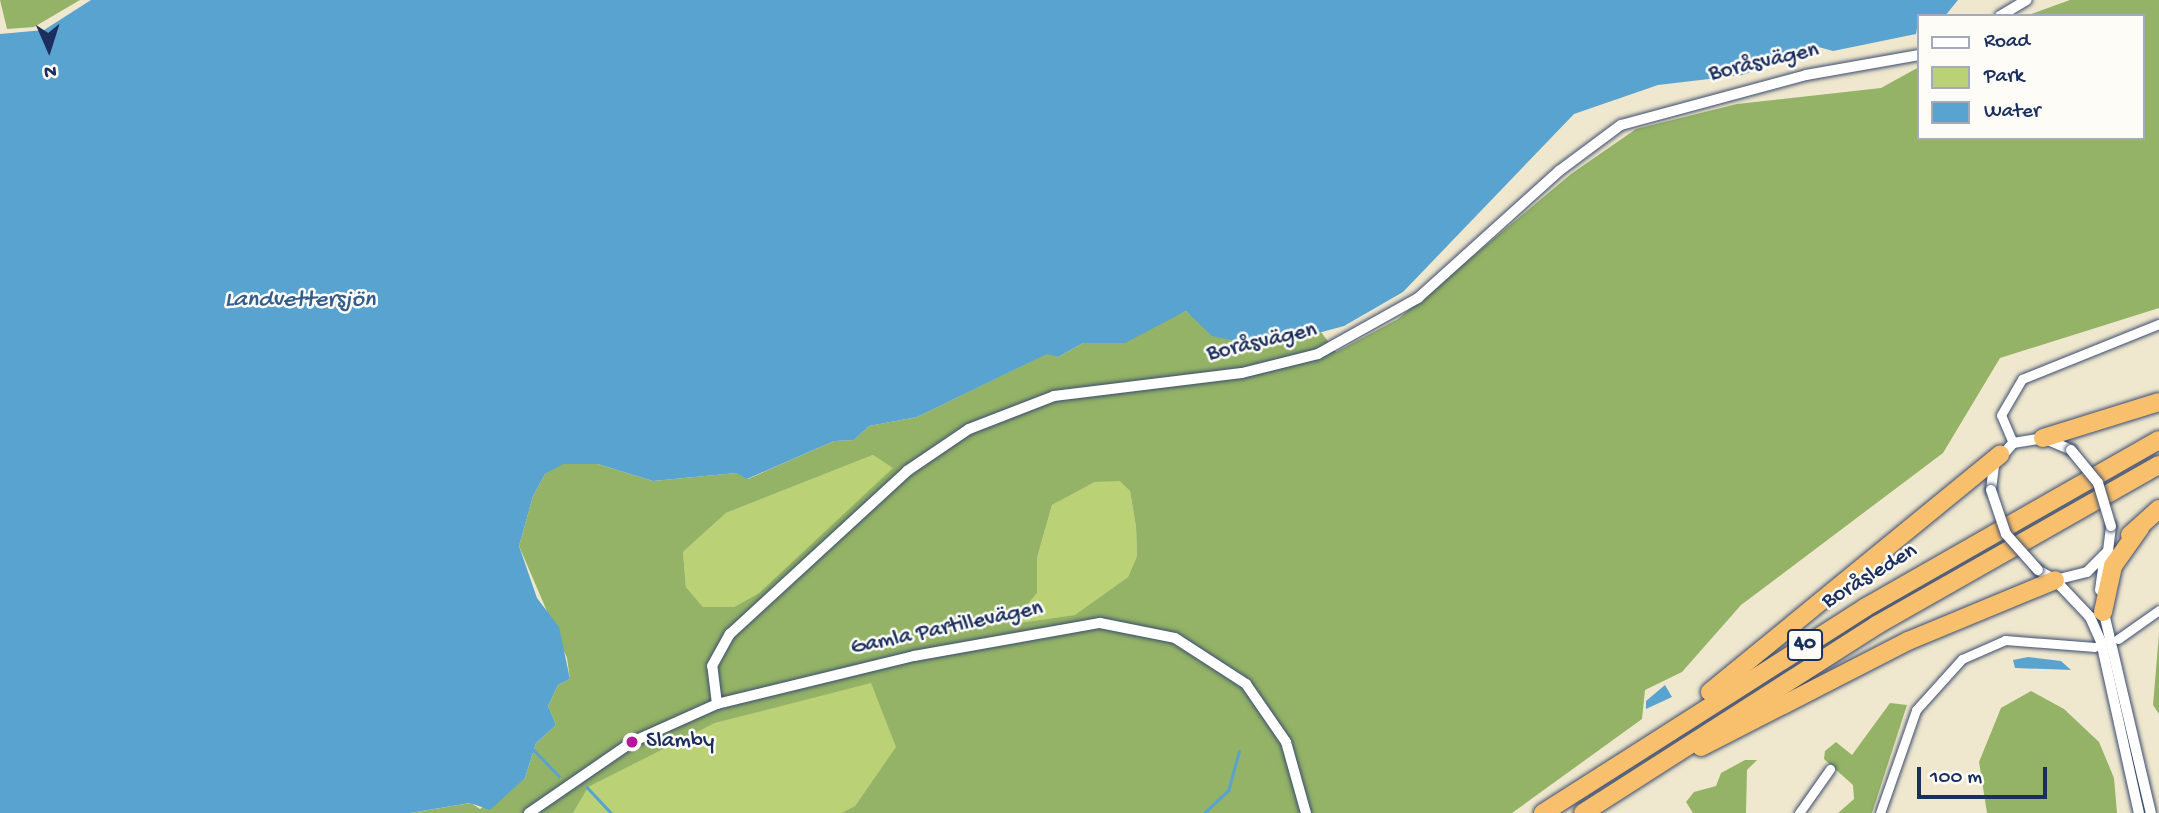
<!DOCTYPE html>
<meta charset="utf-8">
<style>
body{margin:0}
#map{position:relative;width:2159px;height:813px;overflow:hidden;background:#f0e8ce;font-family:"Gochi Hand",sans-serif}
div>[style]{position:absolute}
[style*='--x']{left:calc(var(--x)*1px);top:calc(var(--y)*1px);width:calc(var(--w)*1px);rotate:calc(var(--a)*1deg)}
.green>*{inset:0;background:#bbd175}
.forest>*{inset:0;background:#94b366}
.water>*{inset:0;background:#58a3d0}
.stream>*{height:2.5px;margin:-1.25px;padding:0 1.25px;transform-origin:1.25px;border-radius:1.25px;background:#58a3d0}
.roads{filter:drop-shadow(0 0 2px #3b4b6f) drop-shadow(0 0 2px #3b4b6f)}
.minor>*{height:9px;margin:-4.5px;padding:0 4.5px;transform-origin:4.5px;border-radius:4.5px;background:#fff}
.tertiary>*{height:10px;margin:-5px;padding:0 5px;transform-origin:5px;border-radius:5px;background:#fff}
.motorway>*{height:18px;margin:-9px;padding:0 9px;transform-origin:9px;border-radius:9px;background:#f8bf6c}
.bridges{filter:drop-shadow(0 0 2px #3b4b6f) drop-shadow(0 0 2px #3b4b6f)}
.tertiary-bridge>*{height:10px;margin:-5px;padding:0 5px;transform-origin:5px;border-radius:5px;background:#fff}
.dots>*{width:19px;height:19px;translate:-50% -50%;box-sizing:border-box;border:4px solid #fdfcf7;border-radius:50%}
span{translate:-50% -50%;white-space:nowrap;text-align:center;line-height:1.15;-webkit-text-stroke:5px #fdfcf7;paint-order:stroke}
.shield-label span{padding:2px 5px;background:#fdfcf7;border:2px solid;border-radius:5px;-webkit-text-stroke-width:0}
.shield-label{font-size:21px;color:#1b2f5e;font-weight:700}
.street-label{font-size:23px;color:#1b2f5e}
.poi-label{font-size:23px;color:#1b2f5e}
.left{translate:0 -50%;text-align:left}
.water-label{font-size:24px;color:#335d8c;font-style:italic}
.legend{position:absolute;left:1917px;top:14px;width:228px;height:126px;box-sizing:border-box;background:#fdfcf7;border:2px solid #a3aaba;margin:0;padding:9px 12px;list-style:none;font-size:21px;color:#1b2f5e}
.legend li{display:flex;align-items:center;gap:14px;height:35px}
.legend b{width:35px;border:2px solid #a3aaba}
.north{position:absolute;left:14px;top:14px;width:70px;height:70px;-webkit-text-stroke:5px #fdfcf7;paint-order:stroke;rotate:177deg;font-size:19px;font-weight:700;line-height:28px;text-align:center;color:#1b2f5e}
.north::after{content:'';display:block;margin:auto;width:24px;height:32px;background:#1b2f5e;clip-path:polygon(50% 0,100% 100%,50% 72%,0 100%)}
.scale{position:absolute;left:1917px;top:767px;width:130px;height:32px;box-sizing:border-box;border:4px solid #1b2f5e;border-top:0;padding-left:9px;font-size:21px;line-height:24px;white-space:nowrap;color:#1b2f5e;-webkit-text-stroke:5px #fdfcf7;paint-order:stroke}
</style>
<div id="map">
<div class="green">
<div style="clip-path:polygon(873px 455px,894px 468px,759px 593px,734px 607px,703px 607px,686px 587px,683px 552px,726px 513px)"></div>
<div style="clip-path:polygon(1120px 480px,1130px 491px,1136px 527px,1137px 556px,1128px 577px,1076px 615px,1010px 624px,1037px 593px,1037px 558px,1052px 505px,1095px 482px)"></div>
<div style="clip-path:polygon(871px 682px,897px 747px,855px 806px,841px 813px,573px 813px,587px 787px,715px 723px)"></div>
</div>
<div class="forest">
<div style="clip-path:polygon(0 0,80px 0,34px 27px,7px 29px)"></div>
<div style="clip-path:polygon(evenodd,2070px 0,2159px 0,2159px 308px,2000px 358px,1943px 453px,1741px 605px,1682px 672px,1645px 690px,1642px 719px,1512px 813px,841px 813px,855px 806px,896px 747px,871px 683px,715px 723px,588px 787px,573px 813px,410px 813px,471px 803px,480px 809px,525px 778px,536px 743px,556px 725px,548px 706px,558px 685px,570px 679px,567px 658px,519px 546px,533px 496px,545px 474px,563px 463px,598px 464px,653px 481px,736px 473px,748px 479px,834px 441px,854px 440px,869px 426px,917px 417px,1048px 353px,1058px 357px,1083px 343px,1137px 333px,1186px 311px,1201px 324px,1246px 341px,1321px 332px,1336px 352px,1398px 319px,1571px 174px,1636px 129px,1737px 104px,1881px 88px,1919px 67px,1919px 138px,2143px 138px,2143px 16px,2026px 16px,2070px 0,873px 455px,893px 468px,759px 593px,734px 607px,703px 607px,686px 587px,683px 552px,726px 513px,873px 455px,2070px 0,1120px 481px,1130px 491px,1136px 527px,1137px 556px,1128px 577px,1075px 615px,1011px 624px,1037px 593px,1037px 558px,1052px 505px,1095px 482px,1120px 481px)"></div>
<div style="clip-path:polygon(2159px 634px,2159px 714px,2153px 705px)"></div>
<div style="clip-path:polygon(2031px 691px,2064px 709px,2099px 742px,2114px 778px,2117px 813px,1987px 813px,1979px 762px,2001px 708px)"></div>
<div style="clip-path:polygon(1890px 703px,1907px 705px,1872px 813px,1838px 813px,1854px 799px,1853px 785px,1824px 759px,1825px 751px,1836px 742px,1852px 755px)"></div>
<div style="clip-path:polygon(1745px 760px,1757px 760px,1747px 770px,1746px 813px,1693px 813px,1686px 802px,1694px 792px,1716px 786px,1721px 773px)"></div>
</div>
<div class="water">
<div style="clip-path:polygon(91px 0,1958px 0,1945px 16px,1919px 16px,1916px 34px,1833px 51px,1815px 46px,1743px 75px,1658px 85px,1574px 114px,1403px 292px,1344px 326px,1307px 336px,1235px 341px,1212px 336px,1186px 311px,1125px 343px,1083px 343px,1058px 357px,1047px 354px,917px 417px,869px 426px,854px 440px,834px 441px,747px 479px,736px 473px,653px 481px,598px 464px,563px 464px,545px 474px,533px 496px,519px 546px,537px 598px,559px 627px,570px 679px,558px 685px,548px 706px,556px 725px,536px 743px,525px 778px,490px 810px,470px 803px,410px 813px,0 813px,0 34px,44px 30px)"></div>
<div style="clip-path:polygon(2028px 657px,2061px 661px,2071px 670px,2015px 668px,2013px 660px)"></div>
<div style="clip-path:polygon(1665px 685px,1672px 697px,1646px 709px,1646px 701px)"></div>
</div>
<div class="stream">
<div style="--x:534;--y:750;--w:36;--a:46"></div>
<div style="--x:587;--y:787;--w:35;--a:47"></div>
<div style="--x:1204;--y:813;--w:33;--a:-43"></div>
<div style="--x:1228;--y:791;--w:41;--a:-74.6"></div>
</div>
<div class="roads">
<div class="minor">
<div style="--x:2013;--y:443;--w:30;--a:-113"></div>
<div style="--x:2001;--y:415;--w:42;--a:-59.7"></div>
<div style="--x:2022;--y:379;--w:148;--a:-21.9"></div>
<div style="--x:2118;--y:639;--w:50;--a:-35.3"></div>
<div style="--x:1799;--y:813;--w:54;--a:-54.8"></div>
<div style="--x:1880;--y:813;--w:109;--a:-70.7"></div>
<div style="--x:1916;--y:710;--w:69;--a:-48"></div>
<div style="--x:1962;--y:659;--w:47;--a:-23.8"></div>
<div style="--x:2005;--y:640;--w:90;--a:4.4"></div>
</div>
<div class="tertiary">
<div style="--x:2000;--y:16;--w:31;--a:-31"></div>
<div style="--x:1991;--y:490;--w:25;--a:-83"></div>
<div style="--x:1994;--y:465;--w:29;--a:-49"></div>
<div style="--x:2013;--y:443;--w:30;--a:-9"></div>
<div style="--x:2043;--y:438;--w:30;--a:23"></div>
<div style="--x:2038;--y:570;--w:20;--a:30"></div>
<div style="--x:2055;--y:580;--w:33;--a:-14"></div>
<div style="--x:2087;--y:572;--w:30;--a:-45"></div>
<div style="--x:2108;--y:551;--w:25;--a:-83"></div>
<div style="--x:2055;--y:580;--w:51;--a:46.6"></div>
<div style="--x:2090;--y:617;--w:27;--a:66"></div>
<div style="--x:2101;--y:642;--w:175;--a:77.5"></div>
<div style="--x:2100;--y:590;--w:35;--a:-82"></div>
<div style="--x:2103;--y:609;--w:210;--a:76.8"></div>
<div style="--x:717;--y:704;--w:38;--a:-97"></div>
<div style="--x:712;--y:666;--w:37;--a:-61"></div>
<div style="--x:730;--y:634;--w:241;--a:-42.6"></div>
<div style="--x:907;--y:471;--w:75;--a:-34.1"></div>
<div style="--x:969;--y:429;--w:91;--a:-21.2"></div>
<div style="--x:1054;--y:396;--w:189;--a:-7"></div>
<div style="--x:1242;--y:373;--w:78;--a:-14"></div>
<div style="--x:1318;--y:354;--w:115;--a:-29.2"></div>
<div style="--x:1418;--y:298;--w:190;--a:-42"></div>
<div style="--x:1559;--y:171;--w:77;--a:-36.6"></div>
<div style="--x:1621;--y:125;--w:192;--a:-15.1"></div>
<div style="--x:1806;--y:75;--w:115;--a:-10"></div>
<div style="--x:529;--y:813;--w:125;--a:-34.6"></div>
<div style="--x:632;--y:742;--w:93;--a:-24.1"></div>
<div style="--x:717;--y:704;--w:203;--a:-13.7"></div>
<div style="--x:914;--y:656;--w:189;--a:-10.1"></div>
<div style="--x:1100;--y:623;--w:76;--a:11.3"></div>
<div style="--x:1175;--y:638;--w:85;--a:32.9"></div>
<div style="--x:1246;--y:684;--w:70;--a:55.4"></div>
<div style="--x:1286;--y:742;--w:74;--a:74.3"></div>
</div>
<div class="motorway">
<div style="--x:2043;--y:438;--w:121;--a:-17.2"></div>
<div style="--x:2130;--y:535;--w:39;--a:-42"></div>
<div style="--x:2103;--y:612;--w:47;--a:-77.7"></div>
<div style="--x:2113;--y:566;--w:47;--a:-54.6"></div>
<div style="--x:1710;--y:692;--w:375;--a:-39.3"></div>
<div style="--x:1701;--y:747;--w:233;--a:-27.1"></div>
<div style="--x:1908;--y:641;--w:159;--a:-22.5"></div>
<div style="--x:1543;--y:813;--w:383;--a:-32.5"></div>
<div style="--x:1866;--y:607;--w:337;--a:-29.7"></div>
<div style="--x:1583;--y:813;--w:349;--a:-32.6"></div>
<div style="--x:1877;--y:625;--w:324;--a:-29.6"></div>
</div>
</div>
<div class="bridges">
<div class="tertiary-bridge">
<div style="--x:2071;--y:450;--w:43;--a:50.7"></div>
<div style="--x:2098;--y:483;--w:45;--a:73.2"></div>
<div style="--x:1991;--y:490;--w:46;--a:71.2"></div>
<div style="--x:2006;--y:534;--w:48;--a:48.4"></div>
</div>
</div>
<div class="dots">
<div style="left:632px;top:742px;background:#b5179e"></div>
</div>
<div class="shield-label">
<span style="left:1805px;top:645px">40</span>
</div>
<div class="street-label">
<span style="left:1764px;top:63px;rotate:-13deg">Boråsvägen</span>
<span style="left:1262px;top:343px;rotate:-13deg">Boråsvägen</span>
<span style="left:1870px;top:577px;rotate:-31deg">Boråsleden</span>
<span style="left:947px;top:629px;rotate:-12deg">Gamla Partillevägen</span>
</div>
<div class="poi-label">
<span class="left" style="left:646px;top:742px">Slamby</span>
</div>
<div class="water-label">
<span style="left:300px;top:301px">Landvettersjön</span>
</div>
<ul class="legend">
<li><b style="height:9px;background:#fff"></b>Road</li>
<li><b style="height:19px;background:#bbd175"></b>Park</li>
<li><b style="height:19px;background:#58a3d0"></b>Water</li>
</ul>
<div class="north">N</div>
<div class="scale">100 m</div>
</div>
